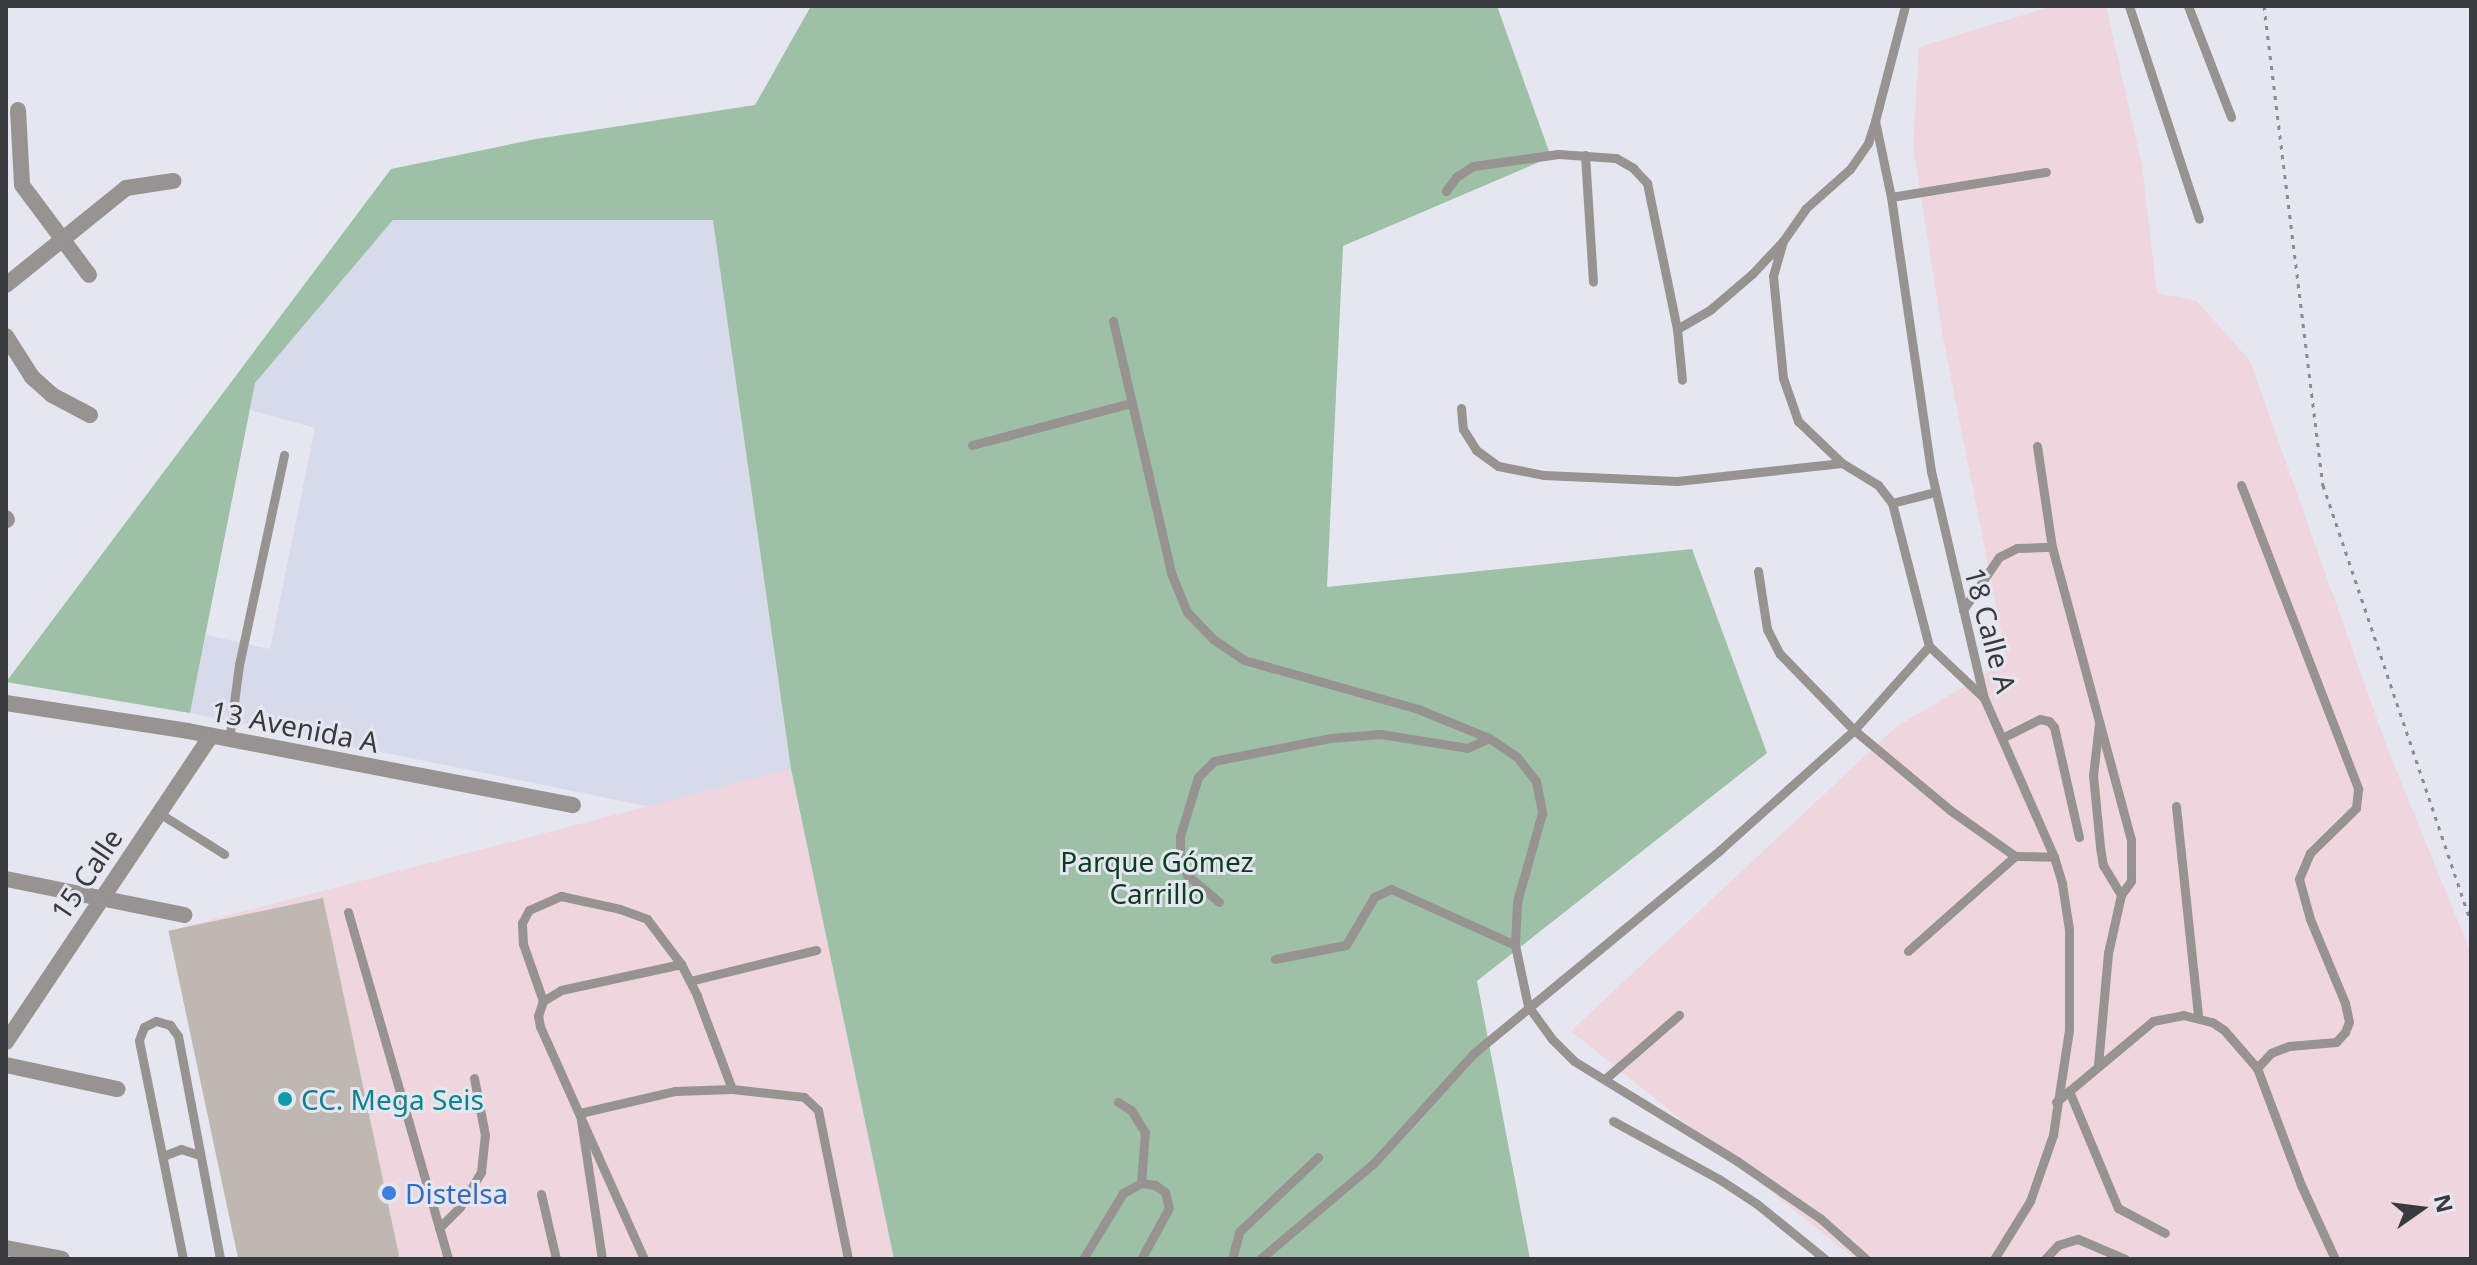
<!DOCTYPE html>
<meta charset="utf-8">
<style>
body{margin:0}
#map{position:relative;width:2477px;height:1265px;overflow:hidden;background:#e5e6ef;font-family:"Noto Sans",sans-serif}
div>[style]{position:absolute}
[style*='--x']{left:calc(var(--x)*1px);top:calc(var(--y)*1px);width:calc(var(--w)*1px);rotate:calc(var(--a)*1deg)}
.built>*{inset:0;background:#d7daea}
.industrial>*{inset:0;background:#efd5dd}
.green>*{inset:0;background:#9dc0a6}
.building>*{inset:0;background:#bfb7b1;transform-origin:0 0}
.path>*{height:3px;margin-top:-1.5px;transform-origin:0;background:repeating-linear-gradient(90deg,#8b8c92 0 4px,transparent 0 10px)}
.service>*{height:9px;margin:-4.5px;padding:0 4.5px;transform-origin:4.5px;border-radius:4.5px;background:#979391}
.minor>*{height:16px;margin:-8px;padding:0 8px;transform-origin:8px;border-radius:8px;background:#979391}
.dots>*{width:22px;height:22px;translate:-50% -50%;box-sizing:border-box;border:4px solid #e5e6ef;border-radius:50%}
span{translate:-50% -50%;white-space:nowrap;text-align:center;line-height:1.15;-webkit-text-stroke:6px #e5e6ef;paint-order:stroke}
.street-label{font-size:28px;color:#393a3d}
.park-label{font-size:28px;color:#083e1f}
.culture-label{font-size:28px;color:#0d838f}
.left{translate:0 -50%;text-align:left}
.shop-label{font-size:28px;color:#366cbe}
.frame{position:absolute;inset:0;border:8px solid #393a3d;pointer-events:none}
.north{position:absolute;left:2381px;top:1169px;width:80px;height:80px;-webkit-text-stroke:6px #e5e6ef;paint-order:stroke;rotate:76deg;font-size:22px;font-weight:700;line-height:32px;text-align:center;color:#393a3d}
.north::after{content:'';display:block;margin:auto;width:28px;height:36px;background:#393a3d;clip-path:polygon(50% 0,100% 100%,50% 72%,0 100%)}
</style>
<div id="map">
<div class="built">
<div style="clip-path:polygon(393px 220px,713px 220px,791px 769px,651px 807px,190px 713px,206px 635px,270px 649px,315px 428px,250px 410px,255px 383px)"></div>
</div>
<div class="industrial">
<div style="clip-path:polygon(2053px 6px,2106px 6px,2142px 165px,2157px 293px,2197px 301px,2250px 361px,2388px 750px,2471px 953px,2471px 1259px,1855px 1259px,1571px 1031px,1896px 727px,2007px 661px,1943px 337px,1913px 146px,1919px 47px)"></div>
<div style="clip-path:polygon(791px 769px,894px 1259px,243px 1259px,176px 929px)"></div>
</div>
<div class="green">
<div style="clip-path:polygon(811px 6px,1497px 6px,1551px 157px,1343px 246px,1327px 587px,1692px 549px,1767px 753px,1477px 981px,1530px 1259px,894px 1259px,791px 769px,713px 220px,393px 220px,255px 383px,190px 713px,6px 682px,391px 169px,536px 139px,755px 105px)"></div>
</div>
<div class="building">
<div style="left:323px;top:898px;width:370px;height:158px;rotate:78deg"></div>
</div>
<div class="path">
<div style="--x:2264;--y:6;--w:483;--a:83"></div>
<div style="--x:2323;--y:485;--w:460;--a:71.3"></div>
</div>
<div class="service">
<div style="--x:1905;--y:6;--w:119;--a:104.6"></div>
<div style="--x:1875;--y:121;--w:78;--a:78.1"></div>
<div style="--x:1891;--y:197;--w:277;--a:81.7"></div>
<div style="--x:1931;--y:471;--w:233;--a:76.9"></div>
<div style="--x:1984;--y:698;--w:174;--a:66.2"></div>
<div style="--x:2054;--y:857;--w:28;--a:73"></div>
<div style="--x:2062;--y:884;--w:46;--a:81.2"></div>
<div style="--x:2069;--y:929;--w:101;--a:90"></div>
<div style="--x:2069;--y:1030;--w:106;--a:98.7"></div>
<div style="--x:2053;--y:1135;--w:70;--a:109.2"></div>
<div style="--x:2030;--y:1201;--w:68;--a:121.8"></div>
<div style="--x:2129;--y:6;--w:224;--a:71.8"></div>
<div style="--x:2188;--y:6;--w:119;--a:68.8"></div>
<div style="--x:1585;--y:155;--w:127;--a:86.4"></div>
<div style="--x:1446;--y:191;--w:17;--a:-54"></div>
<div style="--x:1456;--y:177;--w:20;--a:-33"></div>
<div style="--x:1473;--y:166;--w:86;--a:-8"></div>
<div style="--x:1558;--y:154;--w:58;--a:3.9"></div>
<div style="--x:1616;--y:158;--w:20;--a:30"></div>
<div style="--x:1633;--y:168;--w:21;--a:47"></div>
<div style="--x:1647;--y:183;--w:149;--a:78.4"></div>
<div style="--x:1677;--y:329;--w:51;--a:84.4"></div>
<div style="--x:1891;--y:197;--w:157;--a:-9.2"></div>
<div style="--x:1783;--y:241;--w:36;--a:106"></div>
<div style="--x:1773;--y:276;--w:102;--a:84.4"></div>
<div style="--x:1783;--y:378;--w:46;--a:70.8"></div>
<div style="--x:1798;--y:421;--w:61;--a:43.7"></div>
<div style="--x:1842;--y:463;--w:42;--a:31.4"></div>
<div style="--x:1878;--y:485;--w:23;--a:52"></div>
<div style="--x:1892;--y:503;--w:148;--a:75.5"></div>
<div style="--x:1929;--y:646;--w:74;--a:43.4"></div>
<div style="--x:1113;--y:321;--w:259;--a:77"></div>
<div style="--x:1171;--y:573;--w:42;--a:67.7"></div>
<div style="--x:1187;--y:612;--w:37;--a:46"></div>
<div style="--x:1213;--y:639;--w:37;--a:34"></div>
<div style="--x:1244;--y:660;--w:181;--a:15.7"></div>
<div style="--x:1418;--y:709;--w:77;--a:22.2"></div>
<div style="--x:1489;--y:738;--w:34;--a:34"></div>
<div style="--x:1517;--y:757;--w:31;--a:52"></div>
<div style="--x:1536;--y:781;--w:33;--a:79"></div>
<div style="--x:1542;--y:813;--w:92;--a:105.7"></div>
<div style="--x:1517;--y:902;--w:43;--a:92.7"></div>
<div style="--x:1515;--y:945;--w:62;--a:78"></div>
<div style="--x:1528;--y:1006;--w:41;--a:54"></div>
<div style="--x:1552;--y:1039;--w:31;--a:45"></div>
<div style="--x:1574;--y:1061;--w:191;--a:31.5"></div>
<div style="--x:1737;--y:1161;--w:102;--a:34.6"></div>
<div style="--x:1821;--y:1219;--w:60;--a:41.6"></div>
<div style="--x:1677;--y:329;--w:39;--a:-30"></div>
<div style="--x:1711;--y:309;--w:54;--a:-40.5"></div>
<div style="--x:1752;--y:274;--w:45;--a:-46.8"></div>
<div style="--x:1783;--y:241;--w:39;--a:-55"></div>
<div style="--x:1805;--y:209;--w:60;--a:-41.6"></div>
<div style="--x:1850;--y:169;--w:32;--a:-55"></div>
<div style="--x:1868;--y:143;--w:20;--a:-72"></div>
<div style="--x:1461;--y:408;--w:21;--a:85"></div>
<div style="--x:1463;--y:429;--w:25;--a:58"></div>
<div style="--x:1476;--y:450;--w:27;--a:36"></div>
<div style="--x:1498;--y:466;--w:47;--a:11.1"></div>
<div style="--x:1544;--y:475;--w:133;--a:2.6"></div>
<div style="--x:1677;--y:481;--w:166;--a:-6.2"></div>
<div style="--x:972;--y:445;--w:164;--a:-14.8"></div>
<div style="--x:2037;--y:446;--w:102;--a:81.6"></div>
<div style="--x:2052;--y:547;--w:302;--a:74.9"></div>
<div style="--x:2131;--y:839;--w:42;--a:90"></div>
<div style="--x:2131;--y:881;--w:17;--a:126"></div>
<div style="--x:2121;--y:895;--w:59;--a:102.6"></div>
<div style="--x:2108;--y:953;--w:112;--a:95.1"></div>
<div style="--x:2241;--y:485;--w:326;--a:68.9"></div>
<div style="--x:2358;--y:789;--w:19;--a:96"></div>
<div style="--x:2356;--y:808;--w:64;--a:135.6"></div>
<div style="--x:2310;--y:853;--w:28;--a:113"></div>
<div style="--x:2299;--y:879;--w:41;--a:74.6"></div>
<div style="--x:2310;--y:919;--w:91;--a:67.4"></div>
<div style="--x:2345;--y:1003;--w:19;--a:78"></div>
<div style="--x:2349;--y:1022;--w:11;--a:112"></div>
<div style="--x:2345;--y:1032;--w:13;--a:132"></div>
<div style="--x:2336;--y:1042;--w:47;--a:175.1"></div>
<div style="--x:2289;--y:1046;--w:19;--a:159"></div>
<div style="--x:2271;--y:1053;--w:21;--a:133"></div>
<div style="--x:1892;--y:503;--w:44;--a:-14.3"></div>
<div style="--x:1758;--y:571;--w:59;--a:81.2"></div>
<div style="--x:1767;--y:629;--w:28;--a:63"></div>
<div style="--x:1780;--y:654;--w:106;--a:45.8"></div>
<div style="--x:1854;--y:730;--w:125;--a:39.8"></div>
<div style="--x:1950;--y:810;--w:80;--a:35.3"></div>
<div style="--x:2015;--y:856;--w:39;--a:1"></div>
<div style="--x:1963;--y:610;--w:64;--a:-55.8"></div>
<div style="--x:1999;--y:557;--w:20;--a:-27"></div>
<div style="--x:2017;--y:548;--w:35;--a:-2"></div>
<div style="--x:2099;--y:724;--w:51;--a:96.7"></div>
<div style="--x:2093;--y:775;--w:72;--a:84.4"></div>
<div style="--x:2100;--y:847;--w:18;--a:81"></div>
<div style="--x:2103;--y:865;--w:35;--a:59"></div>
<div style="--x:2004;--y:737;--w:40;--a:-26.6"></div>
<div style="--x:2040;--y:719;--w:9;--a:13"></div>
<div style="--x:2049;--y:721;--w:8;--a:50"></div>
<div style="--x:2054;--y:727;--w:113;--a:77.2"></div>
<div style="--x:229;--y:740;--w:76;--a:-82.4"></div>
<div style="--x:239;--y:665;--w:215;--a:-77.9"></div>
<div style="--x:2176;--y:806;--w:212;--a:84"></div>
<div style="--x:159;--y:813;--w:77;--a:32.2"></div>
<div style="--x:1219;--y:902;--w:42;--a:-139.8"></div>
<div style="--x:1187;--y:875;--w:21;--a:-109"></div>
<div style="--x:1180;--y:855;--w:19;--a:-90"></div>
<div style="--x:1180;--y:836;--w:62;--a:-73"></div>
<div style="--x:1198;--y:777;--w:23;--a:-45"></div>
<div style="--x:1214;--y:761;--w:118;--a:-11.2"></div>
<div style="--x:1330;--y:738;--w:51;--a:-4.5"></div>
<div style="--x:1381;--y:734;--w:87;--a:9.2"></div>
<div style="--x:1467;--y:748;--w:24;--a:-24"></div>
<div style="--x:348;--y:912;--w:361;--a:73.9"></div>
<div style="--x:1908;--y:951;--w:143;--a:-41.6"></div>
<div style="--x:1275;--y:959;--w:72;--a:-11.2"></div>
<div style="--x:1346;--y:945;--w:56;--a:-59.7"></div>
<div style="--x:1374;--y:897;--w:19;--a:-25"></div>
<div style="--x:1391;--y:889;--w:136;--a:24.3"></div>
<div style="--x:690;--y:981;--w:130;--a:-13.8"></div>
<div style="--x:543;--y:1001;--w:60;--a:-109.3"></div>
<div style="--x:523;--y:944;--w:21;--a:-93"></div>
<div style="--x:522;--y:923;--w:15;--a:-62"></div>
<div style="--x:529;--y:910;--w:35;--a:-24"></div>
<div style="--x:561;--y:896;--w:60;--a:12.4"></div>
<div style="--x:620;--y:909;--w:29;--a:20"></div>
<div style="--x:647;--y:919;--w:56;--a:52.9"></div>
<div style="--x:1605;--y:1079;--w:98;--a:-40.9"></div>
<div style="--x:2069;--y:1091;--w:127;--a:67.3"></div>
<div style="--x:2118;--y:1208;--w:53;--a:28"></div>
<div style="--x:1118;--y:1102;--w:15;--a:32"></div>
<div style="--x:1131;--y:1110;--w:26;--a:58"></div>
<div style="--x:1145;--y:1132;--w:51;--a:94.5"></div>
<div style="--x:2056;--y:1102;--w:126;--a:-39.9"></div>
<div style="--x:2153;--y:1021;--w:31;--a:-11"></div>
<div style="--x:2183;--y:1015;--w:30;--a:14"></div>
<div style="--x:2212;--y:1022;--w:14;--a:34"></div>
<div style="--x:2224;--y:1030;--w:50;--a:49"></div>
<div style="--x:2257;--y:1068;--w:125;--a:69.4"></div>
<div style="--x:2301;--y:1185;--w:81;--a:65.3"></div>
<div style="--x:1613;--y:1121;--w:121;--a:28.7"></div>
<div style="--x:1719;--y:1179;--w:45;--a:33.3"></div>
<div style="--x:1757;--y:1204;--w:87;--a:39"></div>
<div style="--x:163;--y:1156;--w:19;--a:-21"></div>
<div style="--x:181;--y:1149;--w:20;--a:18"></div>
<div style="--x:541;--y:1194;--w:67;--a:77"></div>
<div style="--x:439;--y:1228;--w:30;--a:-45"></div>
<div style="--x:460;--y:1207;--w:41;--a:-59"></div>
<div style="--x:481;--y:1172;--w:37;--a:-84"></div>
<div style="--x:485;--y:1135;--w:58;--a:-100.9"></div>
<div style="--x:183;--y:1259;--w:223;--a:-101.4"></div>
<div style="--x:139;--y:1040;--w:14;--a:-69"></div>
<div style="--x:144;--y:1027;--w:13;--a:-27"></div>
<div style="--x:156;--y:1021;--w:15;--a:16"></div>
<div style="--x:170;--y:1025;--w:14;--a:54"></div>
<div style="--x:178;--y:1036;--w:227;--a:79.3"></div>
<div style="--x:602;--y:1259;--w:148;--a:-98.6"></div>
<div style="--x:580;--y:1113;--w:98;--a:-13"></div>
<div style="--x:675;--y:1091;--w:57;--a:-2"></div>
<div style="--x:732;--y:1089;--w:72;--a:6.3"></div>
<div style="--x:804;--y:1097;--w:19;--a:43"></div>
<div style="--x:818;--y:1110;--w:152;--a:78.6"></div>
<div style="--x:644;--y:1259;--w:255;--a:-114.1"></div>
<div style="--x:540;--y:1026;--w:10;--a:-101"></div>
<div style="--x:538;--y:1016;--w:16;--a:-72"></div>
<div style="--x:543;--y:1001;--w:21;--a:-31"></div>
<div style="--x:561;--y:990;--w:123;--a:-12.2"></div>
<div style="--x:681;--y:964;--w:36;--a:63"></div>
<div style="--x:697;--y:996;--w:99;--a:69.4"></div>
<div style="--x:1083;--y:1259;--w:77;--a:-58.8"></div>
<div style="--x:1123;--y:1193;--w:21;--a:-29"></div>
<div style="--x:1141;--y:1183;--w:14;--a:8"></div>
<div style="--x:1155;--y:1185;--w:12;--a:35"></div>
<div style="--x:1165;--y:1192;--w:16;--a:76"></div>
<div style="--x:1169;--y:1208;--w:58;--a:118.8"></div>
<div style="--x:1232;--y:1259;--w:28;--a:-75"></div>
<div style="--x:1239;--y:1232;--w:109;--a:-43.5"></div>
<div style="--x:1260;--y:1259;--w:148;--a:-40.1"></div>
<div style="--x:1373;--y:1164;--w:150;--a:-47.7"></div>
<div style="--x:1474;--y:1053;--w:319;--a:-39.5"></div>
<div style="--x:1720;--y:850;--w:180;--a:-41.8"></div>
<div style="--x:1854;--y:730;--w:113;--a:-48.2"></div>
<div style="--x:2045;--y:1259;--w:19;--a:-47"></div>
<div style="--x:2058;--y:1245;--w:21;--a:-17"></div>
<div style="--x:2078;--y:1239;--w:51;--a:23.1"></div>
</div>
<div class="minor">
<div style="--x:18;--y:110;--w:75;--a:86.9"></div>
<div style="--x:22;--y:185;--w:112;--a:53.3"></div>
<div style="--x:6;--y:285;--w:154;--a:-38.9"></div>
<div style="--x:126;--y:188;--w:48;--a:-8.5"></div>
<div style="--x:6;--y:336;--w:49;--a:57.6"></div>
<div style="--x:32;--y:377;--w:27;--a:42"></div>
<div style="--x:52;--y:395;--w:43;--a:27.8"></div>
<div style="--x:6;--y:518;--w:2;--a:63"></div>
<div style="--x:6;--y:703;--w:184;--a:8.7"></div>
<div style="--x:188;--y:731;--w:392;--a:10.9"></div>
<div style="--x:6;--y:879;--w:182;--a:11.4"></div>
<div style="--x:6;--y:1042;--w:368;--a:-56.2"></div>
<div style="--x:6;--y:1065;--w:114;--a:12.2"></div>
<div style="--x:6;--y:1248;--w:57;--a:11.1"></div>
</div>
<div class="dots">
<div style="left:285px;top:1099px;background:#0f9aa8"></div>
<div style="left:389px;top:1193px;background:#3f7fe0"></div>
</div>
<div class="street-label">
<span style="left:1991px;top:630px;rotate:75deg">18 Calle A</span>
<span style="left:295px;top:726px;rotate:11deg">13 Avenida A</span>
<span style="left:86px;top:874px;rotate:-56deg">15 Calle</span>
</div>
<div class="park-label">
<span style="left:1157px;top:877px">Parque Gómez<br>Carrillo</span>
</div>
<div class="culture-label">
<span class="left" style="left:301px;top:1099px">CC. Mega Seis</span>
</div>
<div class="shop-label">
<span class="left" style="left:405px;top:1193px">Distelsa</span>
</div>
<div class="frame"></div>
<div class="north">N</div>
</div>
